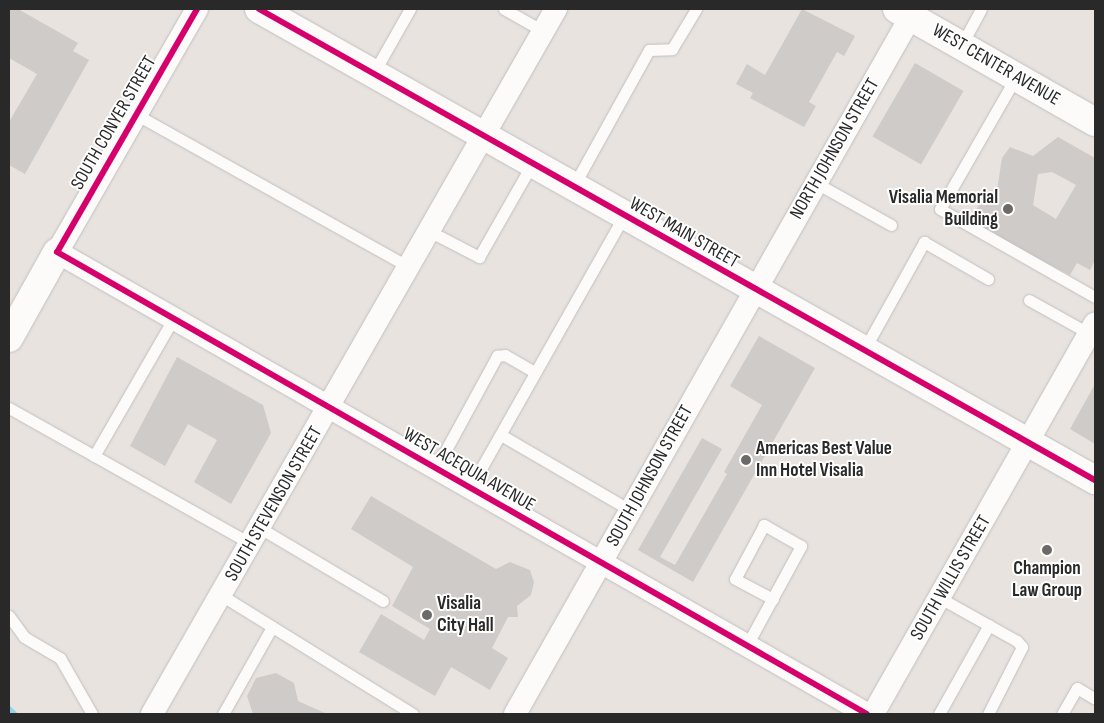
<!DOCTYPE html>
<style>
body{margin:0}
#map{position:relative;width:1104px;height:723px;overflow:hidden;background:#e8e3de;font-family:"Sofia Sans Condensed",sans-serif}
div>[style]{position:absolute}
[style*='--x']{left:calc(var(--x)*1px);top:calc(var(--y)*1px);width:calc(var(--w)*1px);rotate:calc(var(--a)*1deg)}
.stream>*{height:6px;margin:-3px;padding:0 3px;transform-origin:3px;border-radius:3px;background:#92d4e9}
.building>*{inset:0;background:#cecbc8;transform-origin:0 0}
.roads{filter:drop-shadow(0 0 1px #c1bfc0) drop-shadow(0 0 1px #c1bfc0)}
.lane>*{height:11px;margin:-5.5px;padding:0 5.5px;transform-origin:5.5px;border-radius:5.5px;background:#fcfbfa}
.street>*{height:22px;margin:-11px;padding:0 11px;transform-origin:11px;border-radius:11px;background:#fcfbfa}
.secondary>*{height:28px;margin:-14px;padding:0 14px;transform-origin:14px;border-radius:14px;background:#fcfbfa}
.cycleway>*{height:6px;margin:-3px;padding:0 3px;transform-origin:3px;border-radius:3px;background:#d6006c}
.dots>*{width:14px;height:14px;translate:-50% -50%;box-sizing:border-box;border:2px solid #fff;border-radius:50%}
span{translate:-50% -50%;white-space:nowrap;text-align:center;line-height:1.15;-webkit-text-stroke:4px #fff;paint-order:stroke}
.street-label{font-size:19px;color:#292929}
.poi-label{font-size:19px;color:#292929;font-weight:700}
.right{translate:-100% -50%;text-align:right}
.left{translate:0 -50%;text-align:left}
.frame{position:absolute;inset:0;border:10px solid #292929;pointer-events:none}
</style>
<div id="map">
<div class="stream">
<div style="--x:9;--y:709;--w:7;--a:45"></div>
</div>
<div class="building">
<div style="clip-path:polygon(9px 9px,18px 9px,78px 43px,73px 51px,89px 60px,25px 174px,9px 165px,9px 122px,37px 74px,9px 58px)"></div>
<div style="clip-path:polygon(802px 9px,855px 36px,844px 56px,837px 52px,809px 102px,816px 106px,804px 127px,750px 98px,753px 93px,736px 84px,747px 64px,765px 75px)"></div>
<div style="left:915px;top:63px;width:56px;height:85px;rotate:30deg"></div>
<div style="clip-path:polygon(evenodd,1058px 137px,1095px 158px,1095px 260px,1090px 270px,1077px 263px,1070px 275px,987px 232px,975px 212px,987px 191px,997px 190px,1002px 158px,1010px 147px,1033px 156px,1058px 137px,1052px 172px,1076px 185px,1056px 219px,1033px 205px,1038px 174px,1052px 172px)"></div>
<div style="clip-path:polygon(759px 336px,815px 368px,693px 582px,638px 550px,702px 438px,722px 449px,660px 557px,675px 565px,727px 474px,724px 472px,762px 405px,730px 386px)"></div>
<div style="clip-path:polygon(177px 357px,263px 405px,271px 433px,231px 504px,194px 482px,217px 440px,188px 424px,165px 466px,130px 446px)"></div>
<div style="clip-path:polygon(1095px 384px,1095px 444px,1070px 429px)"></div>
<div style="clip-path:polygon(371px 496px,496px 569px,510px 562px,530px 570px,534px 582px,531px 595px,517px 606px,518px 617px,508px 617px,492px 648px,508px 658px,490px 690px,451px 667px,435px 696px,359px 652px,381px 614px,424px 640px,430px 629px,392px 606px,413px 567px,351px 529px)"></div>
<div style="clip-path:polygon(276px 673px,294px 683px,298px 701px,327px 714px,253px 714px,247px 696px,256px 678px)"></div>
</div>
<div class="roads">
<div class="lane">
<div style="--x:504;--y:9;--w:45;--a:29.4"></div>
<div style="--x:961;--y:46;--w:42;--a:-61.6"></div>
<div style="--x:373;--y:74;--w:75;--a:-60.4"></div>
<div style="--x:1016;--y:77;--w:152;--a:119.9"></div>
<div style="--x:940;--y:209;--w:178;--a:29.6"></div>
<div style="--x:137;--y:115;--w:309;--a:29.2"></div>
<div style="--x:816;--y:183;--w:86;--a:29.2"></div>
<div style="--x:573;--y:187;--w:157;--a:-61"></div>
<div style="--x:649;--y:50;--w:23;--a:-2"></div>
<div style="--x:672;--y:49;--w:47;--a:-59"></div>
<div style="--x:427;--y:230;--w:59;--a:27.4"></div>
<div style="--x:479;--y:257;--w:107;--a:-60.3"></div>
<div style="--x:1029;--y:300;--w:70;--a:29.1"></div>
<div style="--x:864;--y:350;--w:124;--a:-60.9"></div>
<div style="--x:924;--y:242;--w:74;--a:30"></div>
<div style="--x:9;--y:408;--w:278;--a:29.3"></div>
<div style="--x:501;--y:435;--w:149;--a:30.2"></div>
<div style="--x:94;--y:456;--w:158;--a:-60"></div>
<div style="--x:436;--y:468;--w:128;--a:-61.4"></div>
<div style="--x:497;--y:356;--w:8;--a:-7"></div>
<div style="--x:505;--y:355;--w:34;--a:30"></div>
<div style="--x:470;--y:488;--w:313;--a:-60.5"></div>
<div style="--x:260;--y:528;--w:143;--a:30.7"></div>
<div style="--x:221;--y:595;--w:226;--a:31.8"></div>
<div style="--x:940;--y:598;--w:88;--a:29.2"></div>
<div style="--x:1017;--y:641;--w:8;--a:50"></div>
<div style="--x:1022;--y:647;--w:75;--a:116.9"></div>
<div style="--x:9;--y:616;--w:26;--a:54"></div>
<div style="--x:24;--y:637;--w:42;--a:30.3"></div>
<div style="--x:60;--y:658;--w:64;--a:60.3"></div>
<div style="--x:747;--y:645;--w:113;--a:-61.4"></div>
<div style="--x:801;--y:546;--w:43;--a:-150.4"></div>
<div style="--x:764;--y:525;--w:61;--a:118.2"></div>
<div style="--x:735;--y:579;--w:43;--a:27.8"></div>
<div style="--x:223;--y:714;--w:100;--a:-60.6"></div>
<div style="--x:939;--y:714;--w:102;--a:-60.7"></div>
<div style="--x:1062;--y:714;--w:30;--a:-60"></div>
<div style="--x:1077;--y:688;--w:21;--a:31"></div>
</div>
<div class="street">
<div style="--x:197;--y:9;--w:280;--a:119.9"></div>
<div style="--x:57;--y:252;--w:932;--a:29.7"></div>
<div style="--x:152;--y:714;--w:813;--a:-60.19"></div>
<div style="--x:515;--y:714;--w:811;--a:-60.43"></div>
<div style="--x:873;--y:714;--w:449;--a:-60.4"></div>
</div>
<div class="secondary">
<div style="--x:259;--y:9;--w:960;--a:29.4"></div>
<div style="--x:897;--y:9;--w:228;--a:29.7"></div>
<div style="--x:9;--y:338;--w:98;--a:-60.8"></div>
</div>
</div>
<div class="cycleway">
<div style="--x:197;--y:9;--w:280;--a:119.9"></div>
<div style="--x:57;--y:252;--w:932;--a:29.7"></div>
<div style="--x:259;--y:9;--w:960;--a:29.4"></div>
</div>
<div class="dots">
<div style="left:1008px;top:209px;background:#6c6a68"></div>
<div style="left:746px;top:460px;background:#6c6a68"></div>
<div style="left:1047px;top:550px;background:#6c6a68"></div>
<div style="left:427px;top:615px;background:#6c6a68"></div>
</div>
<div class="street-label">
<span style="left:996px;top:65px;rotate:30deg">WEST CENTER AVENUE</span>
<span style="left:114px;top:123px;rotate:-60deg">SOUTH CONYER STREET</span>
<span style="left:835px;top:149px;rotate:-60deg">NORTH JOHNSON STREET</span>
<span style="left:684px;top:233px;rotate:30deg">WEST MAIN STREET</span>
<span style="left:469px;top:470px;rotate:30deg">WEST ACEQUIA AVENUE</span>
<span style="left:650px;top:476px;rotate:-61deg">SOUTH JOHNSON STREET</span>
<span style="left:274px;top:504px;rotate:-60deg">SOUTH STEVENSON STREET</span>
<span style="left:951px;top:578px;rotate:-60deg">SOUTH WILLIS STREET</span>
</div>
<div class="poi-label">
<span class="right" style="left:998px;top:209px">Visalia Memorial<br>Building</span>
<span class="left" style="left:756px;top:460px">Americas Best Value<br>Inn Hotel Visalia</span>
<span style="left:1047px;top:580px">Champion<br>Law Group</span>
<span class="left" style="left:437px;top:615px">Visalia<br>City Hall</span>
</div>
<div class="frame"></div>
</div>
